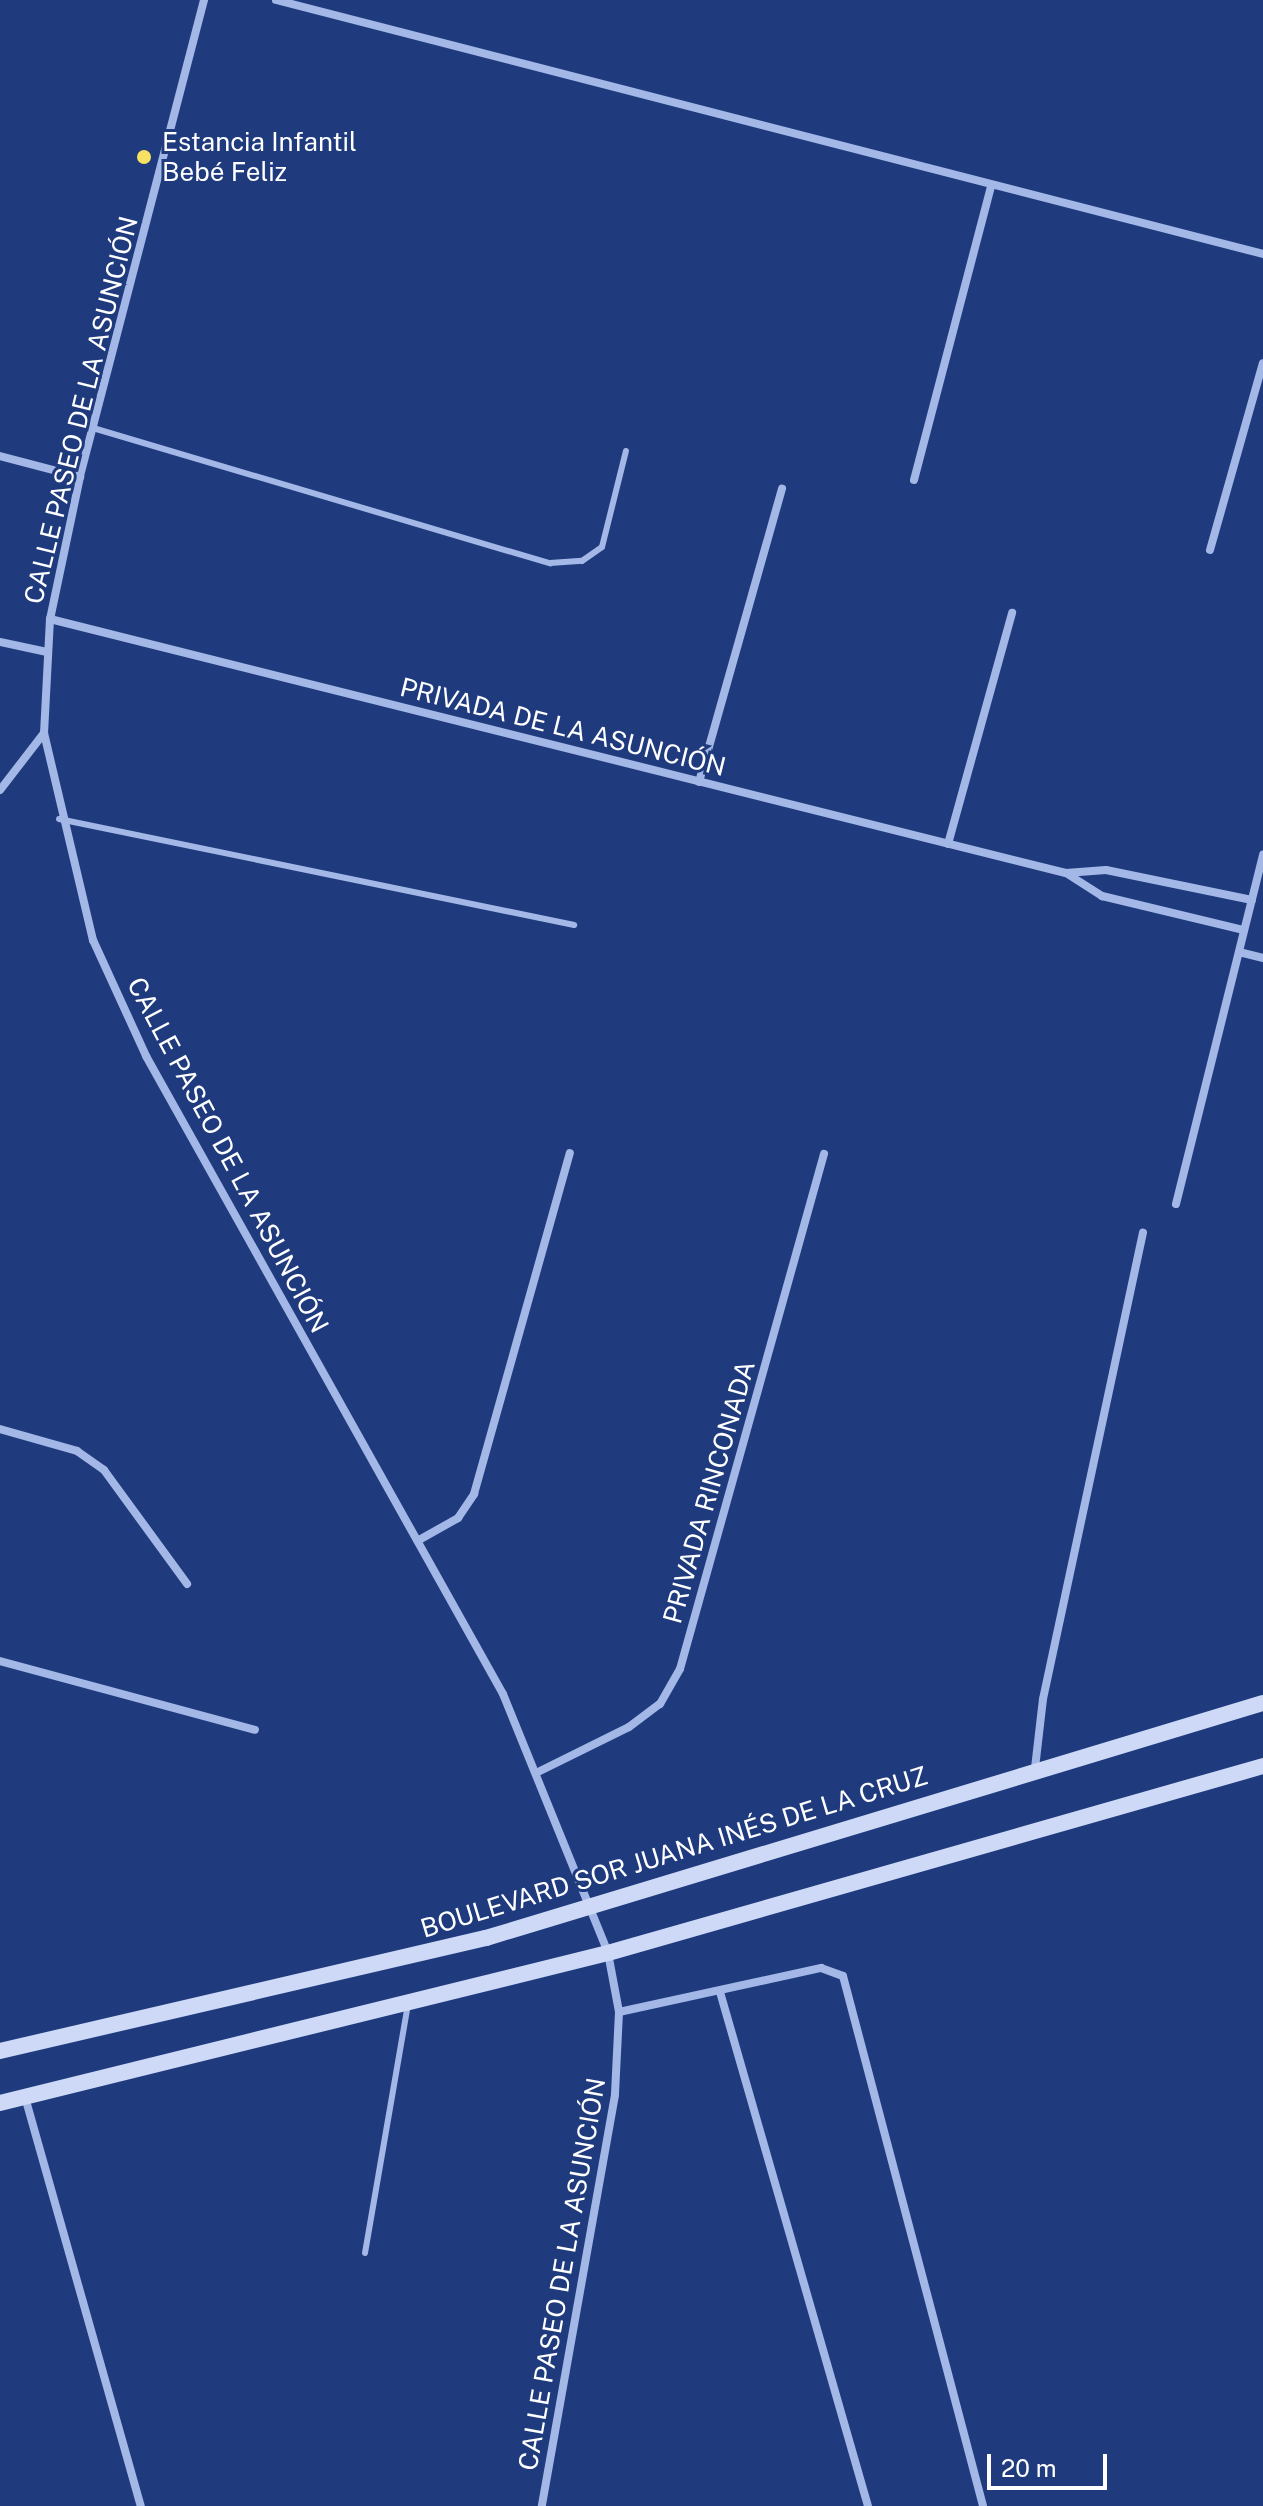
<!DOCTYPE html>
<meta charset="utf-8">
<style>
body{margin:0}
#map{position:relative;width:1263px;height:2506px;overflow:hidden;background:#1f3b7e;font-family:"Public Sans",sans-serif}
div>[style]{position:absolute}
[style*='--x']{left:calc(var(--x)*1px);top:calc(var(--y)*1px);width:calc(var(--w)*1px);rotate:calc(var(--a)*1deg)}
.lane>*{height:6px;margin:-3px;padding:0 3px;transform-origin:3px;border-radius:3px;background:#a3b8e7}
.street>*{height:8px;margin:-4px;padding:0 4px;transform-origin:4px;border-radius:4px;background:#a3b8e7}
.secondary>*{height:16px;margin:-8px;padding:0 8px;transform-origin:8px;border-radius:8px;background:#cdd9f6}
.dots>*{width:22px;height:22px;translate:-50% -50%;box-sizing:border-box;border:4px solid #1f3b7e;border-radius:50%}
span{translate:-50% -50%;white-space:nowrap;text-align:center;line-height:1.15;-webkit-text-stroke:6px #1f3b7e;paint-order:stroke}
.poi-label{font-size:26px;color:#fff}
.left{translate:0 -50%;text-align:left}
.street-label{font-size:26px;color:#fff}
.scale{position:absolute;left:987px;top:2454px;width:120px;height:36px;box-sizing:border-box;border:4px solid #fff;border-top:0;padding-left:10px;font-size:24px;line-height:28px;white-space:nowrap;color:#fff;-webkit-text-stroke:6px #1f3b7e;paint-order:stroke}
</style>
<div id="map">
<div class="lane">
<div style="--x:93;--y:428;--w:477;--a:16.5"></div>
<div style="--x:550;--y:563;--w:32;--a:-4"></div>
<div style="--x:582;--y:561;--w:24;--a:-35"></div>
<div style="--x:602;--y:547;--w:99;--a:-76"></div>
<div style="--x:59;--y:819;--w:526;--a:11.63"></div>
<div style="--x:365;--y:2253;--w:252;--a:-80.2"></div>
</div>
<div class="street">
<div style="--x:204;--y:0;--w:493;--a:104.6"></div>
<div style="--x:80;--y:477;--w:145;--a:101.9"></div>
<div style="--x:50;--y:619;--w:114;--a:93"></div>
<div style="--x:44;--y:733;--w:213;--a:76.7"></div>
<div style="--x:93;--y:940;--w:128;--a:65.4"></div>
<div style="--x:146;--y:1056;--w:731;--a:60.77"></div>
<div style="--x:503;--y:1694;--w:279;--a:67.9"></div>
<div style="--x:608;--y:1953;--w:60;--a:79.4"></div>
<div style="--x:619;--y:2012;--w:83;--a:92.8"></div>
<div style="--x:615;--y:2095;--w:417;--a:100.1"></div>
<div style="--x:276;--y:0;--w:1019;--a:14.43"></div>
<div style="--x:0;--y:456;--w:83;--a:14.7"></div>
<div style="--x:914;--y:480;--w:303;--a:-75.3"></div>
<div style="--x:1210;--y:550;--w:194;--a:-74.2"></div>
<div style="--x:50;--y:619;--w:1047;--a:14.04"></div>
<div style="--x:1066;--y:873;--w:40;--a:-4.3"></div>
<div style="--x:1106;--y:870;--w:149;--a:11.6"></div>
<div style="--x:0;--y:642;--w:48;--a:12"></div>
<div style="--x:699;--y:782;--w:305;--a:-74.2"></div>
<div style="--x:0;--y:790;--w:72;--a:-52.3"></div>
<div style="--x:948;--y:844;--w:240;--a:-74.5"></div>
<div style="--x:1066;--y:873;--w:43;--a:32.6"></div>
<div style="--x:1102;--y:896;--w:146;--a:13.5"></div>
<div style="--x:1239;--y:952;--w:25;--a:14"></div>
<div style="--x:1176;--y:1204;--w:360;--a:-76"></div>
<div style="--x:0;--y:1429;--w:80;--a:15.9"></div>
<div style="--x:77;--y:1451;--w:33;--a:35"></div>
<div style="--x:104;--y:1470;--w:141;--a:53.9"></div>
<div style="--x:419;--y:1540;--w:45;--a:-29.4"></div>
<div style="--x:458;--y:1518;--w:29;--a:-56"></div>
<div style="--x:474;--y:1494;--w:354;--a:-74.3"></div>
<div style="--x:0;--y:1661;--w:264;--a:15.1"></div>
<div style="--x:1035;--y:1768;--w:69;--a:-83.4"></div>
<div style="--x:1043;--y:1699;--w:477;--a:-77.9"></div>
<div style="--x:540;--y:1771;--w:99;--a:-26.3"></div>
<div style="--x:629;--y:1727;--w:39;--a:-37"></div>
<div style="--x:660;--y:1704;--w:40;--a:-60.3"></div>
<div style="--x:680;--y:1669;--w:535;--a:-74.38"></div>
<div style="--x:720;--y:1992;--w:535;--a:73.94"></div>
<div style="--x:619;--y:2012;--w:207;--a:-12.3"></div>
<div style="--x:821;--y:1968;--w:23;--a:20"></div>
<div style="--x:843;--y:1976;--w:548;--a:75.2"></div>
<div style="--x:25;--y:2097;--w:425;--a:74.2"></div>
</div>
<div class="secondary">
<div style="--x:0;--y:2051;--w:499;--a:-13.1"></div>
<div style="--x:486;--y:1938;--w:812;--a:-16.83"></div>
<div style="--x:0;--y:2103;--w:626;--a:-13.86"></div>
<div style="--x:608;--y:1953;--w:681;--a:-15.93"></div>
</div>
<div class="dots">
<div style="left:144px;top:157px;background:#f6e163"></div>
</div>
<div class="poi-label">
<span class="left" style="left:162px;top:157px">Estancia Infantil<br>Bebé Feliz</span>
</div>
<div class="street-label">
<span style="left:81px;top:410px;rotate:-76deg">CALLE PASEO DE LA ASUNCIÓN</span>
<span style="left:563px;top:727px;rotate:14deg">PRIVADA DE LA ASUNCIÓN</span>
<span style="left:228px;top:1155px;rotate:62deg">CALLE PASEO DE LA ASUNCIÓN</span>
<span style="left:709px;top:1492px;rotate:-74deg">PRIVADA RINCONADA</span>
<span style="left:674px;top:1852px;rotate:-17deg">BOULEVARD SOR JUANA INÉS DE LA CRUZ</span>
<span style="left:562px;top:2274px;rotate:-80deg">CALLE PASEO DE LA ASUNCIÓN</span>
</div>
<div class="scale">20 m</div>
</div>
